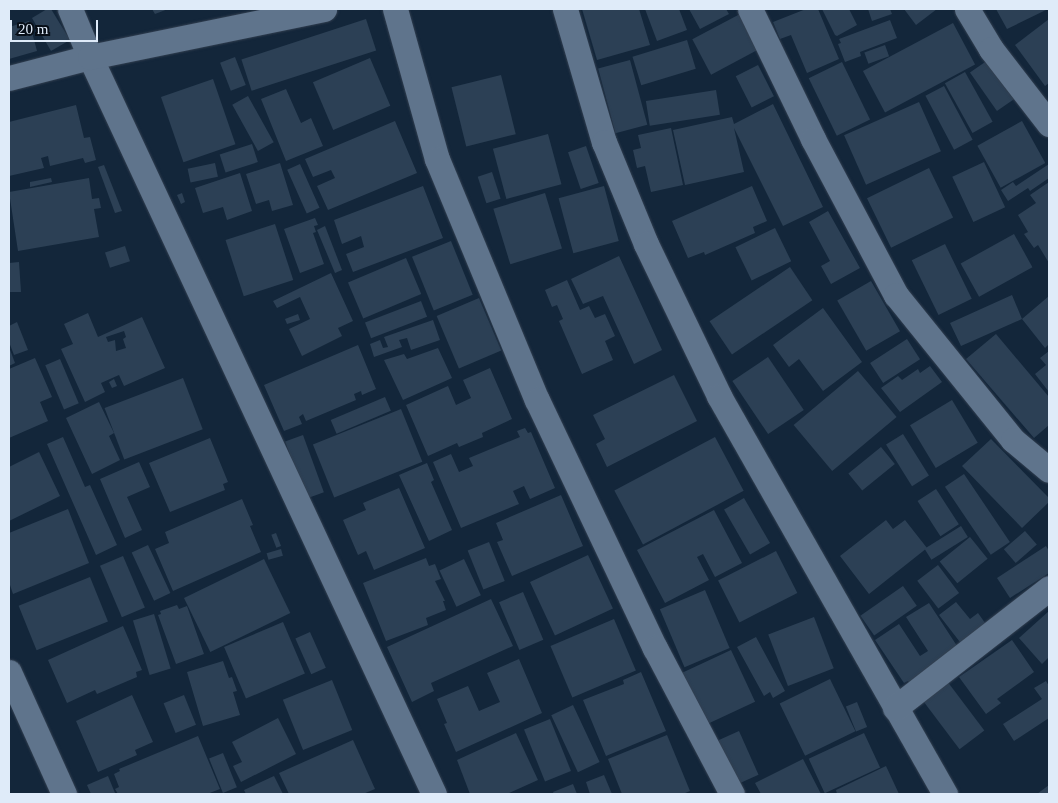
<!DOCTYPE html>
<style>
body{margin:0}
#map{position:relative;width:1058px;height:803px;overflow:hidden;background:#13263a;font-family:"Times New Roman",serif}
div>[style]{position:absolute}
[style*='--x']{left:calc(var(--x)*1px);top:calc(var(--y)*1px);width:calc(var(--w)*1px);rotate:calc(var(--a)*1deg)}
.building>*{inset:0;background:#2c4055;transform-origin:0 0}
.roads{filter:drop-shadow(0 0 1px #323f50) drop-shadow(0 0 1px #323f50)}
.street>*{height:25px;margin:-12.5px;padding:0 12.5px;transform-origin:12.5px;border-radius:12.5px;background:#5f748c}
span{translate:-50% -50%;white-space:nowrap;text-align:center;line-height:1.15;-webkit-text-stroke:5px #070e17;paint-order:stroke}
.frame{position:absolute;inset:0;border:10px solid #dfebf9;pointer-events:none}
.scale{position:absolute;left:10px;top:20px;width:88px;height:22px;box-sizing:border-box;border:2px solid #dfebf9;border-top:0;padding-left:6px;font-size:15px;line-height:18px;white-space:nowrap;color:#dfebf9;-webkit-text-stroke:4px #070e17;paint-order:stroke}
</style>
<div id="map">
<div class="building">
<div style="clip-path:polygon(47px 9px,51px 9px,70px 40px,51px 51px,32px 18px)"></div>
<div style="clip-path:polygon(152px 9px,168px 9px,155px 14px)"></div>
<div style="clip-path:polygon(582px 9px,639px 9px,650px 45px,597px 60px)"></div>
<div style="clip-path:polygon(645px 9px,679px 9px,687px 30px,657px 41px)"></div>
<div style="clip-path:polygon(689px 9px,726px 9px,729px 14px,700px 29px)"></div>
<div style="clip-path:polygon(806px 9px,818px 9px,839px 59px,807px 73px,791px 35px,780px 39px,773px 22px)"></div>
<div style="clip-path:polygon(822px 9px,849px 9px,857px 25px,837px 36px,835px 35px)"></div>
<div style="clip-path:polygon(868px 9px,890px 9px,892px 14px,872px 21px)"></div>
<div style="clip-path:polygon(904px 9px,937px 9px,916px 25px)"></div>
<div style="clip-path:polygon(996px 9px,1048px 9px,1007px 29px)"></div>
<div style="left:740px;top:14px;width:40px;height:54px;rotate:62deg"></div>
<div style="left:366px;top:19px;width:33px;height:131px;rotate:72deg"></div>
<div style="clip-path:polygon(1049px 19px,1049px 83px,1045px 86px,1015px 45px)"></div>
<div style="clip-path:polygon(890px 20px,897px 38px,860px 52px,861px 56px,845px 62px,838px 44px,841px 43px,839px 39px)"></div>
<div style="clip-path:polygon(29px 21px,37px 51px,9px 59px,9px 27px)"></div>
<div style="left:953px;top:23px;width:47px;height:102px;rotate:62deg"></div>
<div style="left:687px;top:40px;width:30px;height:57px;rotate:73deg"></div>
<div style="left:885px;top:45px;width:12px;height:22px;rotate:70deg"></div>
<div style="left:235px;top:57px;width:30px;height:16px;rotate:69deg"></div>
<div style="left:370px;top:58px;width:52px;height:62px;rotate:67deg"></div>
<div style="left:630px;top:60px;width:67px;height:33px;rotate:75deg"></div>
<div style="left:988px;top:60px;width:47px;height:22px;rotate:55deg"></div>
<div style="left:842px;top:62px;width:64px;height:37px;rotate:64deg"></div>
<div style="left:758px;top:65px;width:35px;height:25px;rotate:63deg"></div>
<div style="left:965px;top:72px;width:57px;height:23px;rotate:61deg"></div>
<div style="left:501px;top:75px;width:61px;height:51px;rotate:76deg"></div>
<div style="left:213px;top:79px;width:69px;height:55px;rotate:71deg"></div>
<div style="left:944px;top:86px;width:61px;height:21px;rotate:62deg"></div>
<div style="clip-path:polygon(286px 89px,301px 123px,311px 118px,323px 146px,286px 161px,261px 99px)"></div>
<div style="left:716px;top:90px;width:25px;height:71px;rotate:81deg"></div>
<div style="left:248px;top:96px;width:53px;height:18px;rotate:61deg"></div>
<div style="left:919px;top:102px;width:54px;height:82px;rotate:66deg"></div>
<div style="clip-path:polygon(773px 104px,823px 207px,783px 226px,734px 128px,744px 172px,685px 185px,673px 130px,732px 117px,734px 124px)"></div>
<div style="clip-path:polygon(76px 105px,84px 138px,90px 137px,96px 160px,85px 163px,83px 158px,50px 166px,48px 156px,41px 158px,44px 168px,9px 176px,9px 122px)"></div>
<div style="clip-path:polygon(395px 121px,417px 173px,328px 210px,317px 186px,335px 178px,331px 170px,313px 177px,305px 159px)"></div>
<div style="left:1022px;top:121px;width:48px;height:51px;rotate:61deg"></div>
<div style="clip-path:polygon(671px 128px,683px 185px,651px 192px,645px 166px,637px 168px,633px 150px,641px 148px,638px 135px)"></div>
<div style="left:548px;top:134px;width:52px;height:57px;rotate:75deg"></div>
<div style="left:252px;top:144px;width:19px;height:34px;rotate:72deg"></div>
<div style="left:586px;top:146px;width:39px;height:19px;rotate:71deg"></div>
<div style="left:984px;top:162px;width:50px;height:35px;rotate:65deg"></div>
<div style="left:215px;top:163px;width:14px;height:28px;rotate:78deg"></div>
<div style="clip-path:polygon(280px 163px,293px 205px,272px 211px,269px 200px,256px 204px,246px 174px)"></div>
<div style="left:300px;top:164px;width:48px;height:14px;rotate:66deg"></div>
<div style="clip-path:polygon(1049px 164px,1049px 178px,1030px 191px,1028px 188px,1008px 201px,1001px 190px,1013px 182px,1016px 186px)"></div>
<div style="clip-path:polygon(104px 165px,122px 211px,115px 213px,98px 167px)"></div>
<div style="left:929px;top:168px;width:55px;height:69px;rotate:64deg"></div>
<div style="left:492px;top:172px;width:28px;height:15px;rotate:72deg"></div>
<div style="clip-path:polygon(240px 173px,252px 211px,227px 220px,223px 207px,203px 213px,195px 188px)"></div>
<div style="clip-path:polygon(51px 178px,52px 182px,30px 187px,30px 182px)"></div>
<div style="clip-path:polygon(89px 178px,92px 199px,99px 198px,101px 208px,94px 209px,99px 237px,18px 251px,9px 192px)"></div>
<div style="clip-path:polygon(1049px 182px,1049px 263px,1038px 245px,1034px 248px,1024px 234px,1028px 232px,1018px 215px,1036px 203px,1030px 195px)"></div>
<div style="clip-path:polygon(423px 186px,443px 238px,353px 272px,346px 254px,364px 247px,361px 236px,342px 244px,334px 220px)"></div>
<div style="left:604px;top:186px;width:57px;height:47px;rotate:75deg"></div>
<div style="clip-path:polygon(752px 186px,767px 221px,753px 227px,755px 233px,705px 255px,704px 252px,688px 258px,672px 221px)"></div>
<div style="clip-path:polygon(182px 193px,185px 202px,181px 204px,177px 195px)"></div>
<div style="left:545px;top:193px;width:58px;height:54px;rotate:73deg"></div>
<div style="clip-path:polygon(828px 211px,860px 268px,831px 284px,821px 266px,830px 261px,809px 222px)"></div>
<div style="clip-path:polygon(315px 218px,318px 225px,314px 226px,316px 232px,313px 233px,324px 264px,300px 273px,284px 229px)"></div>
<div style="left:275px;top:224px;width:59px;height:52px;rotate:72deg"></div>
<div style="clip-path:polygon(325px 226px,342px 270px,335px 273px,317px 230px)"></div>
<div style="left:775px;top:228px;width:37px;height:44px;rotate:64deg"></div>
<div style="left:1014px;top:234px;width:38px;height:61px;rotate:61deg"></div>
<div style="left:451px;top:241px;width:58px;height:42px;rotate:68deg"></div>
<div style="left:945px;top:244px;width:61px;height:37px;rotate:64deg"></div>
<div style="left:125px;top:246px;width:16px;height:21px;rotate:72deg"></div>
<div style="clip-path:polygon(619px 256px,662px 350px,634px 364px,603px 296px,583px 304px,571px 279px)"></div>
<div style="left:406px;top:258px;width:39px;height:63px;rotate:67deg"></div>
<div style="clip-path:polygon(19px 262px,21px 292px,9px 292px,9px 263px)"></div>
<div style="left:790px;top:267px;width:40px;height:97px;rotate:56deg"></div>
<div style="clip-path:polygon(331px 273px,353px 321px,338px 328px,342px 336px,302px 356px,289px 329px,310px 319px,300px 297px,277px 308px,273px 301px)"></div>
<div style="clip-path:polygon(567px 280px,580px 310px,589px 306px,595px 318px,605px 314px,615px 336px,605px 341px,613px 360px,582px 374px,559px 321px,563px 319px,557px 305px,552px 307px,545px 290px)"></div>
<div style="left:871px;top:281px;width:58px;height:39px;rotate:60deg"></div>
<div style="clip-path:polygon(1012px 295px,1022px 319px,1049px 296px,1049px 344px,1045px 348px,1022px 319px,961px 346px,950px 323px)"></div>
<div style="left:479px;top:298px;width:57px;height:46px;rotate:67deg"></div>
<div style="left:421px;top:301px;width:17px;height:60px;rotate:69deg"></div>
<div style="clip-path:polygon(823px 308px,862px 362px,823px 391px,799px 359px,789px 367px,773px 345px)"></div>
<div style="clip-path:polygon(evenodd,88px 313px,98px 337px,142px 317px,165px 368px,124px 386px,119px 375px,101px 383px,105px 392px,85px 402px,61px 349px,73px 344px,64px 324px,88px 313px,124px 331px,126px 337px,123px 339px,126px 348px,116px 351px,115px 340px,108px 342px,106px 337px,124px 331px)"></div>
<div style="clip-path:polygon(298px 314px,300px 320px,287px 324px,285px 319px)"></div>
<div style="clip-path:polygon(433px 320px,440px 340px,411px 350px,407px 338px,399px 340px,402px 347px,374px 357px,370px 344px,380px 340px,383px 348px,388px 347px,384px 337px)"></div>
<div style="clip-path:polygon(17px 322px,28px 350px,14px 355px,9px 342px,9px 326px)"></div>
<div style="clip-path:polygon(996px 334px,1049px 397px,1049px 425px,1034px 438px,966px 359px)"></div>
<div style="left:907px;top:339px;width:24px;height:44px;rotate:57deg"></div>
<div style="clip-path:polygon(358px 345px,376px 389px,362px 395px,361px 391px,354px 394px,356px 400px,306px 421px,303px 414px,299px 417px,302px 424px,284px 431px,264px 385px)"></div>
<div style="clip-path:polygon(9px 347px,15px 363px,9px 366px)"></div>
<div style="clip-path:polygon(438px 348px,452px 378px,403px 400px,384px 360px,404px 354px,407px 359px)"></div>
<div style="clip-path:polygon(1049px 351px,1049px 392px,1035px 374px,1046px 365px,1040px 358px)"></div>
<div style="left:768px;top:357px;width:64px;height:43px;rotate:56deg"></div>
<div style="clip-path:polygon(35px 358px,52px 397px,40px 402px,48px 421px,9px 438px,9px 369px)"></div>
<div style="left:60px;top:359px;width:48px;height:16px;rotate:67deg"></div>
<div style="clip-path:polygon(930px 366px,942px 382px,900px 412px,881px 388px,898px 376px,902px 380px,918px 369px,920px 373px)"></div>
<div style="clip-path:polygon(490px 368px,512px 419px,482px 433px,483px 437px,459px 447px,457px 443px,428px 456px,406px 405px,448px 386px,456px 405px,471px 398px,463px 380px)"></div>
<div style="left:858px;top:371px;width:60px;height:84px;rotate:50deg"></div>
<div style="clip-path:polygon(674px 375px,697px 421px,607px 467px,596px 444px,605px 439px,593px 415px)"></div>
<div style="left:183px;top:378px;width:55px;height:84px;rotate:69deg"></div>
<div style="clip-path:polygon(114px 379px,117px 386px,112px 388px,109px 382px)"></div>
<div style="left:385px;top:397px;width:15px;height:59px;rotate:67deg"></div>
<div style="left:952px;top:400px;width:50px;height:49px;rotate:59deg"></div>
<div style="clip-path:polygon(99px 402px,114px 433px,109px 436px,120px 460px,92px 474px,66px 418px)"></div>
<div style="left:401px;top:409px;width:57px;height:95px;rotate:68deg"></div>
<div style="clip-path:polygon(525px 428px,528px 433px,531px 432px,555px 488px,530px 499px,524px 486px,513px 491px,519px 504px,461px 528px,433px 462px,451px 454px,459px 472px,473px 466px,469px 458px,520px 437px,517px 431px)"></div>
<div style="left:903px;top:434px;width:49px;height:20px;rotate:58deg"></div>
<div style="left:303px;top:435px;width:61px;height:19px;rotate:70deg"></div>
<div style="clip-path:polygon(63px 437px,85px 487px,90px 485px,117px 545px,96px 555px,47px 444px)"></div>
<div style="left:715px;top:437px;width:61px;height:114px;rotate:62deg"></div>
<div style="clip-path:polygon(210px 438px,228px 482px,223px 484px,225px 490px,170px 512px,149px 463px)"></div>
<div style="clip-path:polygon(991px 439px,1049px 498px,1049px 502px,1022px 528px,962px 466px)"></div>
<div style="left:881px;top:447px;width:22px;height:42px;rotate:51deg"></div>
<div style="clip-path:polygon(39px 452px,60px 496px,9px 521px,9px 467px)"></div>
<div style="clip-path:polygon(139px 462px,150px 487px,127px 497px,142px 530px,125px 538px,100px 479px)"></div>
<div style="clip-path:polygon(427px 463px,434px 480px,431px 482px,452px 530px,429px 541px,399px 475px)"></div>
<div style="left:964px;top:474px;width:82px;height:23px;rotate:56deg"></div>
<div style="clip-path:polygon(399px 488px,425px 548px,374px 570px,366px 551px,358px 555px,343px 520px,366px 510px,363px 503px)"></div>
<div style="left:936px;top:489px;width:42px;height:22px;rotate:57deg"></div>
<div style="clip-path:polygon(561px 495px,583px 546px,512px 576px,497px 542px,503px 540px,496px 523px)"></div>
<div style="left:744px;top:498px;width:52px;height:23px;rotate:60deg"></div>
<div style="clip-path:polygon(242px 499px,253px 525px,250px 526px,261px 552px,173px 591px,155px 549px,169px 543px,165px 532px)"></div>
<div style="clip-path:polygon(68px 509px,89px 563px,13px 594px,9px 582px,9px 533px)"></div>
<div style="clip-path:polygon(714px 510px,742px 563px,715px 577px,703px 554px,697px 557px,709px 580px,665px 603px,637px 550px)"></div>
<div style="clip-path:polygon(886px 520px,893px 529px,905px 520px,927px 548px,869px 594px,840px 556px)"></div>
<div style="left:961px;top:526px;width:13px;height:43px;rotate:58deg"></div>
<div style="left:1025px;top:531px;width:18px;height:28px;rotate:49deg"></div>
<div style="left:276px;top:533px;width:14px;height:5px;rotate:69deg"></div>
<div style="left:970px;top:537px;width:28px;height:39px;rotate:51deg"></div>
<div style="left:489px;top:542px;width:42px;height:23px;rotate:68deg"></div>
<div style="left:148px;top:545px;width:53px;height:18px;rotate:65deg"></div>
<div style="clip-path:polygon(1046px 546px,1049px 551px,1049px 573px,1010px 598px,997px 578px)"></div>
<div style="left:281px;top:549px;width:7px;height:15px;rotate:74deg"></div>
<div style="left:776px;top:551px;width:47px;height:65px;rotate:63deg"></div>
<div style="left:588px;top:555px;width:59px;height:64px;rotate:65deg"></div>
<div style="left:123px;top:556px;width:56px;height:25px;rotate:67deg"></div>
<div style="clip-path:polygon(426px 558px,429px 566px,435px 564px,441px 579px,435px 581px,445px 601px,443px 601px,446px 610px,426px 618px,428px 625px,386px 641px,363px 583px)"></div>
<div style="left:264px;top:559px;width:60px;height:89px;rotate:64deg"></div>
<div style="left:464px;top:559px;width:40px;height:27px;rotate:65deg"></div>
<div style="left:938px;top:565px;width:35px;height:26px;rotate:53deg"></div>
<div style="left:90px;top:577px;width:48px;height:77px;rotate:68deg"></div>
<div style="left:903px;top:586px;width:24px;height:52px;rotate:55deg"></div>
<div style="left:705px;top:590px;width:63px;height:49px;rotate:67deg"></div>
<div style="left:523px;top:592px;width:52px;height:26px;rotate:67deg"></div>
<div style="clip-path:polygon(491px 599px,513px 646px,431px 683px,434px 691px,412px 702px,387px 647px)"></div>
<div style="clip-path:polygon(956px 602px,970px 619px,978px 613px,988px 627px,963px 646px,939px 615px)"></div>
<div style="clip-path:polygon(929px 603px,959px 649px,911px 684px,908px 681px,904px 683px,875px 640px,899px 624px,920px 656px,928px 651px,906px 617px)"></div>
<div style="clip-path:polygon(177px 605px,179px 609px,187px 606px,204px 654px,176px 664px,158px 615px,161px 614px,160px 611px)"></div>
<div style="clip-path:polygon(1049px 611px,1049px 657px,1042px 664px,1019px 638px)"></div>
<div style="left:154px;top:614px;width:57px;height:22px;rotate:73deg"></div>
<div style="left:814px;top:617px;width:55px;height:49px;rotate:69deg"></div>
<div style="left:614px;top:619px;width:56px;height:69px;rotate:67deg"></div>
<div style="left:283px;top:622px;width:56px;height:64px;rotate:67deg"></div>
<div style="clip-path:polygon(123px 626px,142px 670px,136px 672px,137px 677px,97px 694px,95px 690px,67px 703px,48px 660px)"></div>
<div style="left:310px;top:632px;width:39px;height:16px;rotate:66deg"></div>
<div style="clip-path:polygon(756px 637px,785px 691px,773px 698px,770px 692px,764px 696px,737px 647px)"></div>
<div style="clip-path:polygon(1012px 640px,1034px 672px,997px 699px,1001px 703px,986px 714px,959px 677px)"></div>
<div style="left:731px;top:650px;width:57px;height:55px;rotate:65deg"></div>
<div style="clip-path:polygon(519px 659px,542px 713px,456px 752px,444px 724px,447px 723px,437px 699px,468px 686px,479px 711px,500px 702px,487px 673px)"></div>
<div style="clip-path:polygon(223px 661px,229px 678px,232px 677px,237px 691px,233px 692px,240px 715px,203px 726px,187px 672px)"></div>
<div style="clip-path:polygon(641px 672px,666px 731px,606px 756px,583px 700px,624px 684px,623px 680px)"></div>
<div style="left:830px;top:679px;width:58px;height:56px;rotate:64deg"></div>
<div style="left:332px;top:680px;width:54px;height:53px;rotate:68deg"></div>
<div style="left:947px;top:681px;width:62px;height:31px;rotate:53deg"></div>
<div style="clip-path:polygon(1046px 681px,1049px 686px,1049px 718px,1014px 741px,1003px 724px,1042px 699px,1034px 688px)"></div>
<div style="clip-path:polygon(132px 695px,153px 742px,135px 750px,137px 755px,98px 772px,76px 721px)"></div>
<div style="left:184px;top:695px;width:32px;height:22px;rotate:68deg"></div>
<div style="left:857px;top:702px;width:27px;height:12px;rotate:68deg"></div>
<div style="left:573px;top:705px;width:63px;height:24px;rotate:65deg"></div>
<div style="clip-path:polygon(278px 718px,296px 754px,241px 782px,233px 766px,242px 762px,232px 742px)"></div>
<div style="left:550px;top:719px;width:56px;height:28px;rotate:68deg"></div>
<div style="left:739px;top:731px;width:48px;height:25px;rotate:66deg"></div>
<div style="clip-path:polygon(516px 733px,538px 780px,507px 794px,470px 794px,457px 760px)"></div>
<div style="left:864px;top:733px;width:38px;height:61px;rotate:65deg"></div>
<div style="clip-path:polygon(667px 735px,690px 791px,683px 794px,622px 794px,608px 759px)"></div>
<div style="clip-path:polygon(198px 736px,220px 789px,207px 794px,118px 794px,115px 789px,119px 787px,114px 774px,120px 771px,119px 769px)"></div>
<div style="clip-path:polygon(353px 740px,375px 789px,363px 794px,289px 794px,279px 773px)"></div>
<div style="left:223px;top:753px;width:37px;height:15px;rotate:68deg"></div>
<div style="clip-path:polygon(803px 759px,821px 794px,761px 794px,755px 783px)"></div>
<div style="clip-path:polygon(886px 766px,899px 794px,837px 794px,836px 790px)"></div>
<div style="clip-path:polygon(604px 775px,612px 794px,590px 794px,586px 782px)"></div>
<div style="clip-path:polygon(108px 776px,115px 793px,91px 794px,87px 785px)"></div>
<div style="clip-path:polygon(274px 776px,283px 794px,246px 794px,244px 790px)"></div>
<div style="clip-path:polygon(573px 784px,577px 794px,554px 794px,553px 792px)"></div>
<div style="clip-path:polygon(1049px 785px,1049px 794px,1037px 794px)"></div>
</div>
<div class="roads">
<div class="street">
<div style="--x:70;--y:9;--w:52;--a:67.4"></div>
<div style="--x:90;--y:57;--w:813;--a:64.98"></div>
<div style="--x:395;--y:9;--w:156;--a:74.4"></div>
<div style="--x:437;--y:159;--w:261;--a:67.5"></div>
<div style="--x:537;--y:400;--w:275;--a:64.6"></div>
<div style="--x:655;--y:648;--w:165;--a:62.2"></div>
<div style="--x:565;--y:9;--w:139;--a:73.7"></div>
<div style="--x:604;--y:142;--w:110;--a:67.6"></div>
<div style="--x:646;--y:244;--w:169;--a:64.3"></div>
<div style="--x:719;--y:396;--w:458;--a:60.4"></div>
<div style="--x:750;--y:9;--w:144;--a:64.1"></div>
<div style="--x:813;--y:139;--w:177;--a:62"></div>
<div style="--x:896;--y:295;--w:186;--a:51.1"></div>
<div style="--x:1013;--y:440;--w:47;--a:39.8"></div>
<div style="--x:967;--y:9;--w:47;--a:59"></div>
<div style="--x:991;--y:49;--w:95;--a:52.3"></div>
<div style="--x:9;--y:78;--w:84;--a:-14.5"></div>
<div style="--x:90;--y:57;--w:239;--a:-11.6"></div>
<div style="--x:9;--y:672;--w:134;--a:65.7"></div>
<div style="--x:895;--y:708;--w:195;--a:-37.9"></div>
</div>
</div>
<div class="frame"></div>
<div class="scale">20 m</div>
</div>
